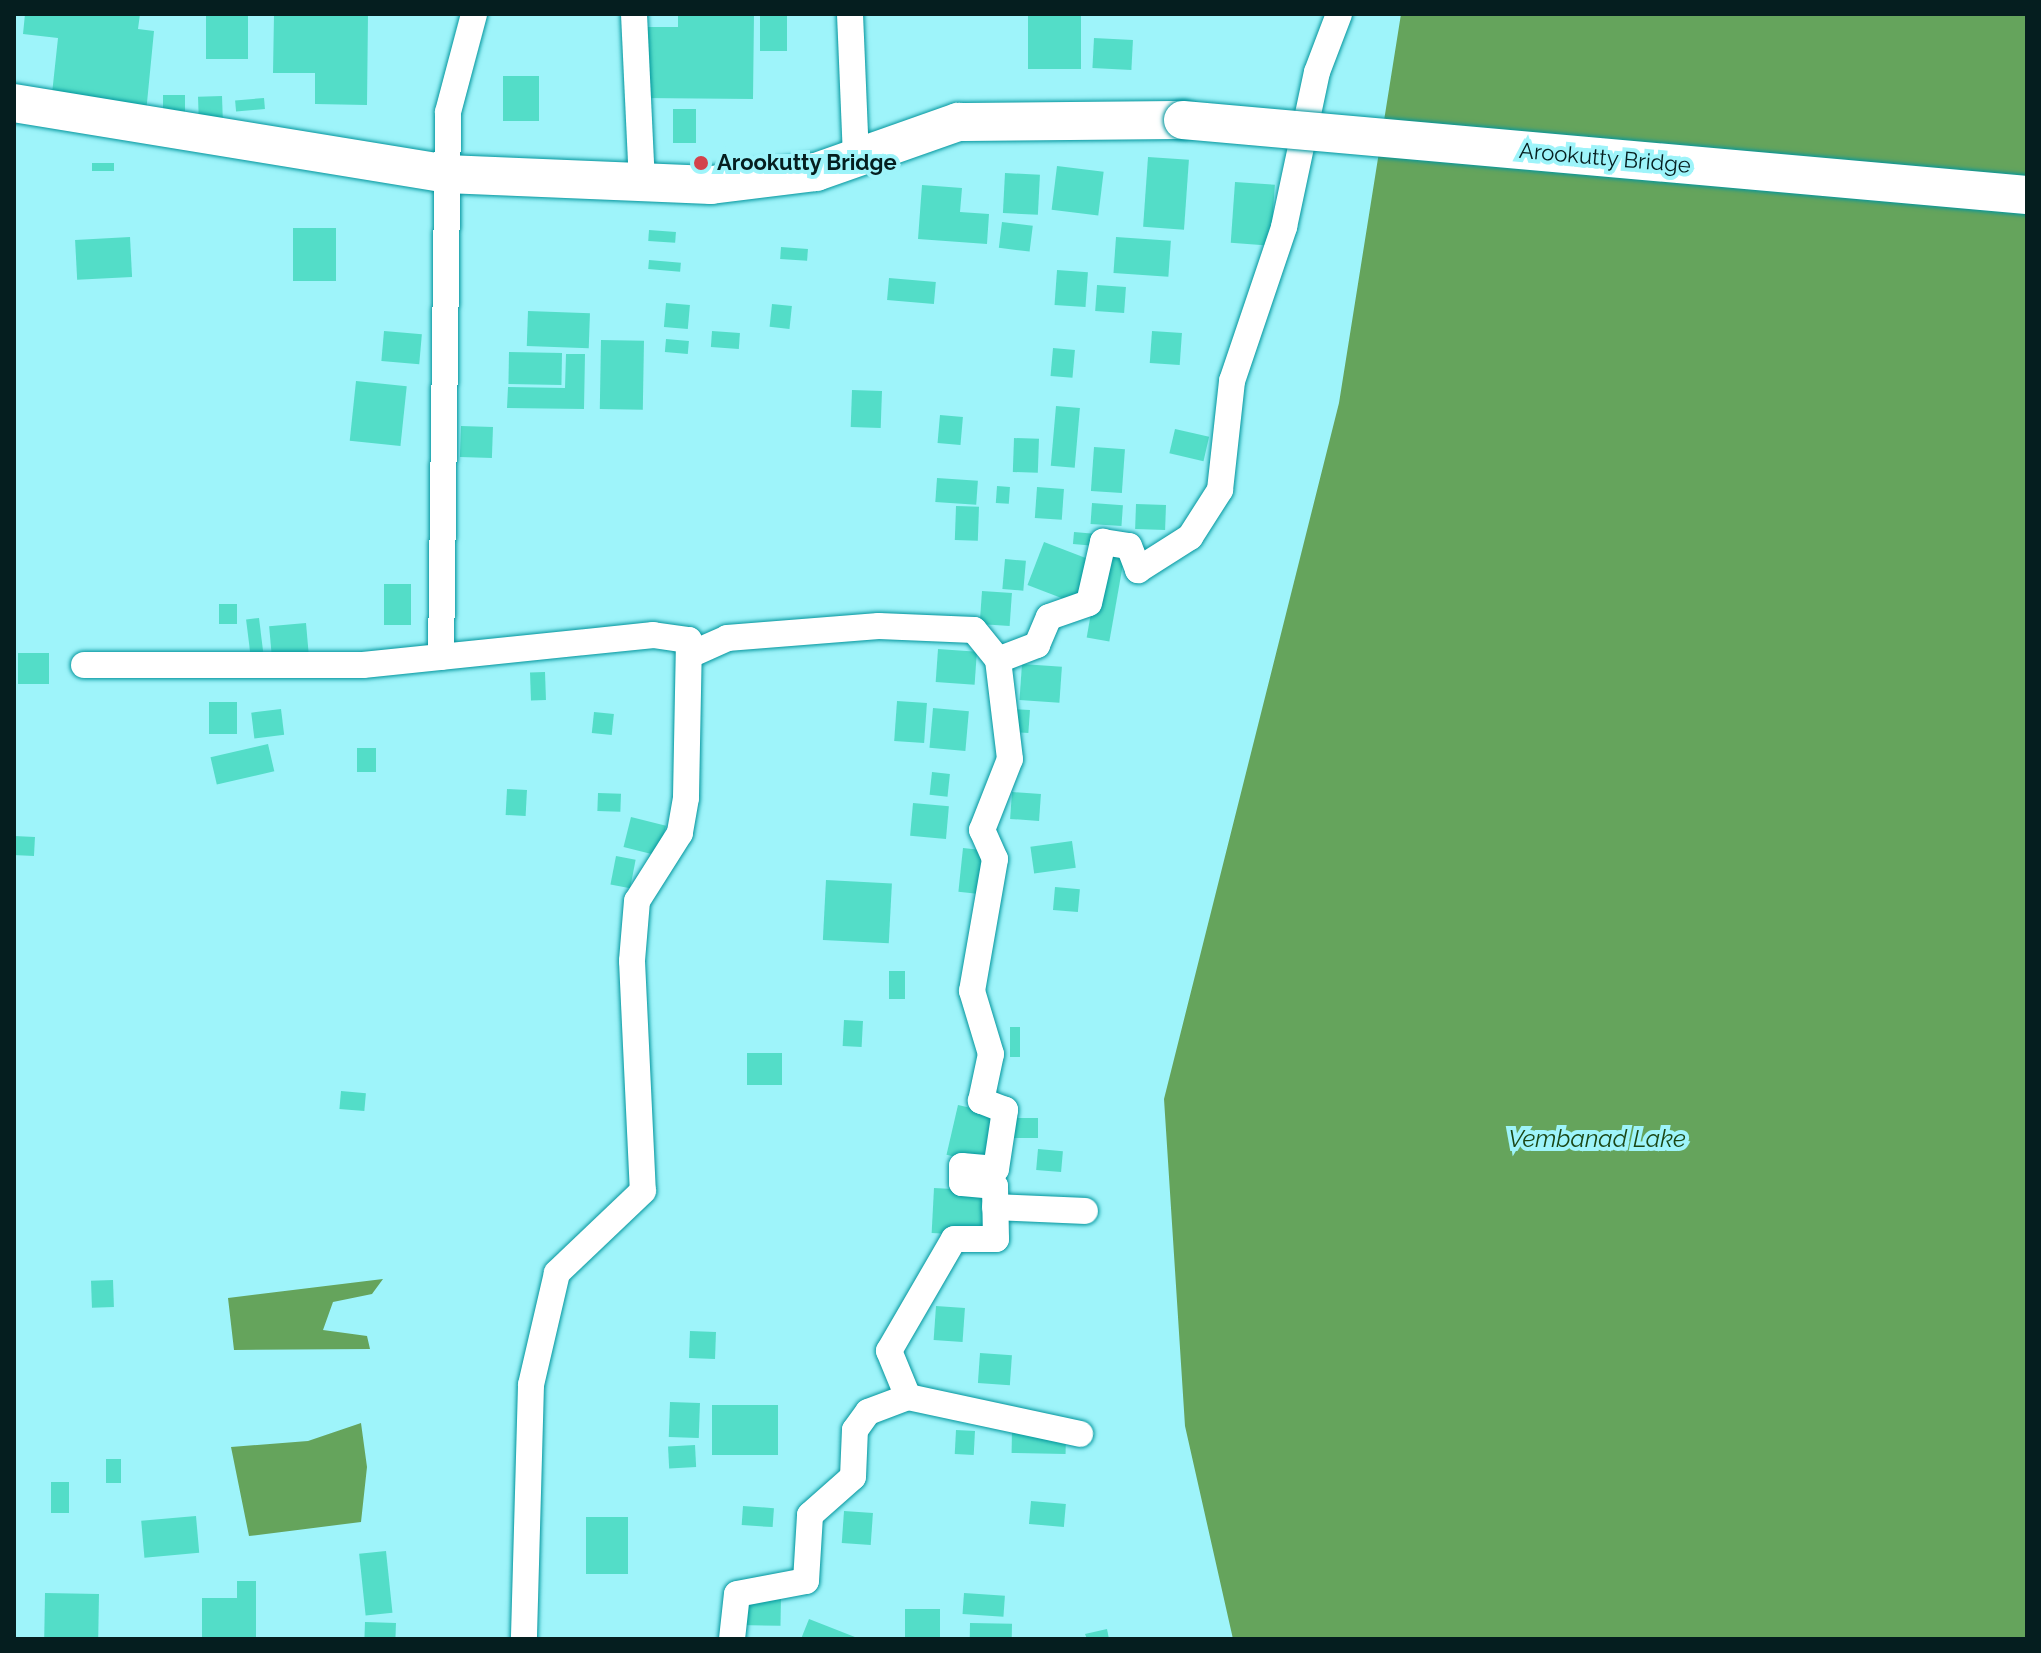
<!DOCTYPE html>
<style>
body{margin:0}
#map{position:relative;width:2041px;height:1653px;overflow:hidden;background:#9ef4fa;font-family:Raleway,sans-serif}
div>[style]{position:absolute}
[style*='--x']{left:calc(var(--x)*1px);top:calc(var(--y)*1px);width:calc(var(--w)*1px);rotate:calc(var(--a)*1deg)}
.water>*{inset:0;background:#65a45c}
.building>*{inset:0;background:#53ddc8;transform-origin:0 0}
.roads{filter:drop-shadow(0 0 2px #03959d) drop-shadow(0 0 2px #03959d)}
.minor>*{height:26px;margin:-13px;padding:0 13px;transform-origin:13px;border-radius:13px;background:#fff}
.secondary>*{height:38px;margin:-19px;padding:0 19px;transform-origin:19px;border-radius:19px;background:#fff}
.bridges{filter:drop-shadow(0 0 2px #03959d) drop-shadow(0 0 2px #03959d)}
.secondary-bridge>*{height:38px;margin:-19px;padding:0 19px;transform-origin:19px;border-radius:19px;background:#fff}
.dots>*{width:22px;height:22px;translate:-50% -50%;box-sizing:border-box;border:4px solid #9ef4fa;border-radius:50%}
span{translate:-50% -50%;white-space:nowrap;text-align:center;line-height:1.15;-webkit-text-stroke:8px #9ef4fa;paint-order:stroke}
.street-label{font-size:22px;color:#051e1f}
.poi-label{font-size:22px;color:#051e1f;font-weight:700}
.left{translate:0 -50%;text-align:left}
.water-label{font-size:24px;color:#1a4615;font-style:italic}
.frame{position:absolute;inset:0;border:16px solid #051e1f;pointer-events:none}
</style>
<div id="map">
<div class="water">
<div style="clip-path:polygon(1401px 14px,2027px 14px,2027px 1639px,1233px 1639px,1185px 1426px,1164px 1099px,1339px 403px)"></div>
<div style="clip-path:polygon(383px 1279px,372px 1294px,333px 1302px,323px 1330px,367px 1336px,370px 1349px,234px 1350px,228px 1298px)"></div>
<div style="clip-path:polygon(361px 1423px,367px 1467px,361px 1522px,249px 1536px,231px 1447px,308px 1441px)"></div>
</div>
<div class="building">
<div style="clip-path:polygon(25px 14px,140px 14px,138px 29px,154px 31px,146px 113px,51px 103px,58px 38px,23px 34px)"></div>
<div style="left:206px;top:14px;width:42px;height:45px"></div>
<div style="clip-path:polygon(274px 14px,368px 14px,367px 105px,315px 104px,315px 73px,273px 73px)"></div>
<div style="clip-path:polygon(678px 14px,754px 14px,753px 99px,643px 98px,644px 27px,678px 27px)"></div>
<div style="left:760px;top:14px;width:27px;height:37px"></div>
<div style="left:1028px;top:14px;width:53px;height:55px"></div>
<div style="left:1094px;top:38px;width:39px;height:30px;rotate:3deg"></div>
<div style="left:503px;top:76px;width:36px;height:45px"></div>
<div style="left:185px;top:95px;width:26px;height:22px;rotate:90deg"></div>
<div style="left:222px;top:96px;width:24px;height:24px;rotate:88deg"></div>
<div style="left:264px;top:98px;width:11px;height:29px;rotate:85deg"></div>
<div style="left:673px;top:109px;width:23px;height:34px"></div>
<div style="left:1148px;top:157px;width:41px;height:70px;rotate:4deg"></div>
<div style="left:92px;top:163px;width:22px;height:8px"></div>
<div style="left:1057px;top:166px;width:47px;height:44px;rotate:7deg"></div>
<div style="left:1005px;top:173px;width:35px;height:40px;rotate:3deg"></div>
<div style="left:1235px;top:182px;width:40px;height:61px;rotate:4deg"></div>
<div style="clip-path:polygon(922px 185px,962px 188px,960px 212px,989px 214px,987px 244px,918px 239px)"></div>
<div style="left:1002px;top:222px;width:31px;height:26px;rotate:7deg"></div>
<div style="left:293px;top:228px;width:43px;height:53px"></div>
<div style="left:649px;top:230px;width:27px;height:11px;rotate:4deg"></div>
<div style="left:130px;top:237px;width:40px;height:55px;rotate:87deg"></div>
<div style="left:1116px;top:237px;width:55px;height:36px;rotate:4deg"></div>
<div style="left:781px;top:247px;width:27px;height:12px;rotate:4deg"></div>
<div style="left:649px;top:260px;width:32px;height:9px;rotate:5deg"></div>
<div style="left:1057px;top:270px;width:31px;height:35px;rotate:4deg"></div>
<div style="left:889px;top:278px;width:47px;height:22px;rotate:5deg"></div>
<div style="left:1097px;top:285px;width:29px;height:26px;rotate:4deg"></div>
<div style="left:666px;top:303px;width:24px;height:24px;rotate:5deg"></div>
<div style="left:772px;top:304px;width:20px;height:23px;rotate:6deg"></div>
<div style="left:528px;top:311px;width:62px;height:35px;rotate:2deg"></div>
<div style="left:384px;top:331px;width:38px;height:30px;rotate:5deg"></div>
<div style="left:712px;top:331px;width:28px;height:16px;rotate:4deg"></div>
<div style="left:1152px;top:331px;width:30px;height:32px;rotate:4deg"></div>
<div style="left:666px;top:339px;width:23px;height:13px;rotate:5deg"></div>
<div style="left:601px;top:340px;width:43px;height:69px;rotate:1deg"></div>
<div style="left:1053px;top:348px;width:22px;height:28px;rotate:5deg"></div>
<div style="left:509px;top:352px;width:53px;height:32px;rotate:1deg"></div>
<div style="clip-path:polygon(566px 354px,585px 354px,584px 409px,507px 408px,508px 387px,565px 388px)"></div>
<div style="left:356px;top:381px;width:51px;height:60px;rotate:6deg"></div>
<div style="left:852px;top:390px;width:30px;height:37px;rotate:2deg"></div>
<div style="left:1056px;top:406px;width:24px;height:60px;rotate:5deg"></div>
<div style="left:940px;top:415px;width:23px;height:28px;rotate:5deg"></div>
<div style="left:461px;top:426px;width:32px;height:31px;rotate:2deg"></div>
<div style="left:1175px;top:429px;width:35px;height:25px;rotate:13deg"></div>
<div style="left:1014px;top:438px;width:25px;height:34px;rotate:2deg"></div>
<div style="left:1094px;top:447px;width:31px;height:44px;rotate:4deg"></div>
<div style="left:937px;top:478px;width:41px;height:24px;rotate:4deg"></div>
<div style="left:997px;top:486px;width:13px;height:17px;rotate:4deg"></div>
<div style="left:1037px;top:487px;width:27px;height:31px;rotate:4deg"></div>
<div style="left:1092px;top:503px;width:31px;height:21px;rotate:4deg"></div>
<div style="left:1136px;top:504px;width:30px;height:25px;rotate:2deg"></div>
<div style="left:956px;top:506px;width:23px;height:34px;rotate:2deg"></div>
<div style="left:1074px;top:532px;width:23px;height:12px;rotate:5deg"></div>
<div style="left:1044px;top:542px;width:53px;height:46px;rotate:21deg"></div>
<div style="left:1103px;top:545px;width:23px;height:94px;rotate:10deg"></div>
<div style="left:1005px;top:559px;width:21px;height:30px;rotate:5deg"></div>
<div style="left:384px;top:584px;width:27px;height:41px"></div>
<div style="left:982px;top:591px;width:30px;height:33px;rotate:4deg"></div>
<div style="left:219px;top:604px;width:18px;height:20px"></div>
<div style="left:259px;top:618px;width:34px;height:13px;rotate:83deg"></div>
<div style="left:306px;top:623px;width:32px;height:37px;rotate:85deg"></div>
<div style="left:938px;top:649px;width:39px;height:33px;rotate:4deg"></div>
<div style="left:18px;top:653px;width:31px;height:31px"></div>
<div style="left:1022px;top:664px;width:40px;height:36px;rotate:4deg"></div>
<div style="left:545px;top:672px;width:28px;height:15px;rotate:88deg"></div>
<div style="left:897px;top:701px;width:30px;height:40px;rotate:4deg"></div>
<div style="left:209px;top:702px;width:28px;height:32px"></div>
<div style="left:933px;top:708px;width:36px;height:40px;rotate:5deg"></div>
<div style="left:281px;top:709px;width:26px;height:30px;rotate:83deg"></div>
<div style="left:1014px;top:709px;width:16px;height:23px;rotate:4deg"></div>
<div style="left:594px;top:712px;width:20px;height:21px;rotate:6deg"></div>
<div style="left:268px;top:744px;width:28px;height:59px;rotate:77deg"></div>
<div style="left:357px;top:748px;width:19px;height:24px"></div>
<div style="left:932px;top:772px;width:18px;height:23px;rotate:6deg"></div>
<div style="left:507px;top:789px;width:20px;height:26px;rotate:3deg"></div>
<div style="left:1012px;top:792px;width:29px;height:27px;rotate:4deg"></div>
<div style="left:598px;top:793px;width:23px;height:18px;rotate:2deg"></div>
<div style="left:913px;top:803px;width:36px;height:33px;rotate:5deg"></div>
<div style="left:631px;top:817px;width:36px;height:31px;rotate:14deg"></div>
<div style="left:14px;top:836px;width:21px;height:19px;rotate:3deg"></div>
<div style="left:1072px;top:841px;width:27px;height:42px;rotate:82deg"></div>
<div style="left:963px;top:848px;width:28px;height:44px;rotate:6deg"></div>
<div style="left:616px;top:856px;width:20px;height:29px;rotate:11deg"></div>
<div style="left:826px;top:880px;width:66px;height:60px;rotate:3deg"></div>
<div style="left:1055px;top:887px;width:25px;height:23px;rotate:5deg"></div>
<div style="left:889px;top:971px;width:16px;height:28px"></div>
<div style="left:844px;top:1020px;width:19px;height:26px;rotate:3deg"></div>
<div style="left:1010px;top:1027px;width:10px;height:30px"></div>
<div style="left:747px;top:1053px;width:35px;height:32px"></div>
<div style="left:341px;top:1091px;width:25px;height:18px;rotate:5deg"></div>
<div style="left:958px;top:1105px;width:45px;height:51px;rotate:13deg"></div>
<div style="left:1013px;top:1118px;width:25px;height:20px"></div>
<div style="left:1038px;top:1149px;width:25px;height:21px;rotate:5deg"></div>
<div style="left:934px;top:1188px;width:58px;height:45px;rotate:3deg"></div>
<div style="left:113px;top:1280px;width:27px;height:22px;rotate:88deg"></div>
<div style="left:936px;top:1306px;width:29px;height:34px;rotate:4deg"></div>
<div style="left:690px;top:1331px;width:26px;height:27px;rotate:2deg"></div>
<div style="left:980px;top:1353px;width:32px;height:30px;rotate:4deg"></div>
<div style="left:670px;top:1402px;width:30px;height:35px;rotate:2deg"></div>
<div style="left:712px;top:1405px;width:66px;height:50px"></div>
<div style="left:1012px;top:1429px;width:54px;height:24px;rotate:1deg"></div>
<div style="left:956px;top:1430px;width:19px;height:24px;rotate:3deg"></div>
<div style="left:695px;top:1445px;width:22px;height:27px;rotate:87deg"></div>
<div style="left:106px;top:1459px;width:15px;height:24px"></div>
<div style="left:51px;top:1482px;width:18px;height:31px"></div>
<div style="left:1031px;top:1501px;width:35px;height:23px;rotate:5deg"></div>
<div style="left:743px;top:1506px;width:31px;height:19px;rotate:4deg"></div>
<div style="left:844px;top:1511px;width:29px;height:32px;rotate:4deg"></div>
<div style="left:196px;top:1516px;width:37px;height:55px;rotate:85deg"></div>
<div style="left:586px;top:1517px;width:42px;height:57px"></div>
<div style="left:386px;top:1551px;width:62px;height:27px;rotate:84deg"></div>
<div style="clip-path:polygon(237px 1581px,256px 1581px,256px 1639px,202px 1639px,202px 1598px,237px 1598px)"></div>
<div style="left:45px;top:1593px;width:54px;height:46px;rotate:1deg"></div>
<div style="left:964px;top:1593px;width:41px;height:21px;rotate:4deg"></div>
<div style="left:738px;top:1596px;width:43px;height:29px;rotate:1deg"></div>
<div style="left:905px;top:1609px;width:35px;height:30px"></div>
<div style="clip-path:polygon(809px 1619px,860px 1639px,801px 1639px)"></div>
<div style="left:365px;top:1622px;width:31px;height:17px;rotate:2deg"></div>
<div style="left:970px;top:1623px;width:42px;height:16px;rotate:1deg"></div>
<div style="clip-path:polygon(1107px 1629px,1109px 1639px,1087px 1639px,1085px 1634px)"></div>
</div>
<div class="roads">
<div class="minor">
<div style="--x:634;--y:14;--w:168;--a:87.3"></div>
<div style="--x:850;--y:14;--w:144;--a:87.6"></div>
<div style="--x:694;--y:653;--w:36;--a:-24"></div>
<div style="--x:727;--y:638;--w:152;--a:-4.5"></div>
<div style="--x:879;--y:626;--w:95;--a:2.4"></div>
<div style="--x:974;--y:630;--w:38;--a:51"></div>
<div style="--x:998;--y:660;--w:42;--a:-21"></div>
<div style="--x:1037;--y:645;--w:30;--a:-67"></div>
<div style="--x:1049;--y:617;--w:42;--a:-19.3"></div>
<div style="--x:1089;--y:603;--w:63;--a:-77.1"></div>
<div style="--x:1103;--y:542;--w:26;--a:9"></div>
<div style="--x:1129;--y:546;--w:26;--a:69"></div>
<div style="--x:1138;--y:570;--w:62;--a:-32.4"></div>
<div style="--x:1190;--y:537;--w:56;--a:-57.4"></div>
<div style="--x:1220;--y:490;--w:110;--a:-83.7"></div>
<div style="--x:1232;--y:381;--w:163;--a:-71.3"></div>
<div style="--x:1284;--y:227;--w:158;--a:-78"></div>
<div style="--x:1317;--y:72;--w:62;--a:-69.2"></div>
<div style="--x:441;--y:657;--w:545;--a:-89.26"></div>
<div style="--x:448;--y:112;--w:101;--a:-75.1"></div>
<div style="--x:84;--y:665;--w:279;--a:0"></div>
<div style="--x:363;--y:665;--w:292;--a:-5.9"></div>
<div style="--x:653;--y:635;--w:36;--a:8"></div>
<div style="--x:689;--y:640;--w:158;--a:91.1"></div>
<div style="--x:686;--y:798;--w:36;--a:100"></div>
<div style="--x:680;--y:833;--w:80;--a:122.3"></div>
<div style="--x:637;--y:901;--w:60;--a:94.8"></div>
<div style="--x:632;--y:961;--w:230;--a:87.3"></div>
<div style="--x:643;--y:1191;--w:119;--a:136.4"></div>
<div style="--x:557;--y:1273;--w:115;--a:103.1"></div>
<div style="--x:531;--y:1385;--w:254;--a:91.6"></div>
<div style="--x:995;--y:1207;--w:90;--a:2.5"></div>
<div style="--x:908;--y:1397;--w:176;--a:12.1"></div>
<div style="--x:732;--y:1639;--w:45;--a:-83.7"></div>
<div style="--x:737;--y:1594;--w:70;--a:-10.7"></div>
<div style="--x:806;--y:1581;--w:66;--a:-86.5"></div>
<div style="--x:810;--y:1515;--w:57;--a:-41.5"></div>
<div style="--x:853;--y:1477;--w:47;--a:-87.6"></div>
<div style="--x:855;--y:1430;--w:22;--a:-54"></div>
<div style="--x:868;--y:1412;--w:43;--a:-20.6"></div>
<div style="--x:908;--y:1397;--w:50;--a:-112.4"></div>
<div style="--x:889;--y:1351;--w:129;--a:-59.9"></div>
<div style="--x:954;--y:1239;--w:42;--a:0"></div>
<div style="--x:996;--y:1239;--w:53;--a:-91.1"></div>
<div style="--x:995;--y:1186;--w:33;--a:-175"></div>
<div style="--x:962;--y:1183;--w:17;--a:-90"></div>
<div style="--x:962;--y:1166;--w:34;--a:5"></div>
<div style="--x:996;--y:1169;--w:60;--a:-81.3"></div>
<div style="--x:1005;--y:1110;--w:26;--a:-159"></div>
<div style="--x:981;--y:1101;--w:48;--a:-78"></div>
<div style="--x:991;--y:1054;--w:66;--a:-106.8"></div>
<div style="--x:972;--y:991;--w:134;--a:-80.1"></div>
<div style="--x:995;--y:859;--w:32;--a:-114"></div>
<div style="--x:982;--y:830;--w:76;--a:-68.5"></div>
<div style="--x:1010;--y:759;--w:100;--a:-96.9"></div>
</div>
<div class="secondary">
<div style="--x:14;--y:103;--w:438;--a:9.3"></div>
<div style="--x:446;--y:174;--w:265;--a:2.4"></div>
<div style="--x:711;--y:185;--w:106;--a:-7.1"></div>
<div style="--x:816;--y:172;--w:151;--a:-19.4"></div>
<div style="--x:958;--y:122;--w:225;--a:-0.5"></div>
</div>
</div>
<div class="bridges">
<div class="secondary-bridge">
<div style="--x:1183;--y:120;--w:847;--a:5.08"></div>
</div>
</div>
<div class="dots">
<div style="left:701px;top:163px;background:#d3434b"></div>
</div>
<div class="street-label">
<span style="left:1605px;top:158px;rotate:5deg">Arookutty Bridge</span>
</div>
<div class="poi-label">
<span class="left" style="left:717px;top:163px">Arookutty Bridge</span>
</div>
<div class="water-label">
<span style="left:1597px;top:1139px">Vembanad Lake</span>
</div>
<div class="frame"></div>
</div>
